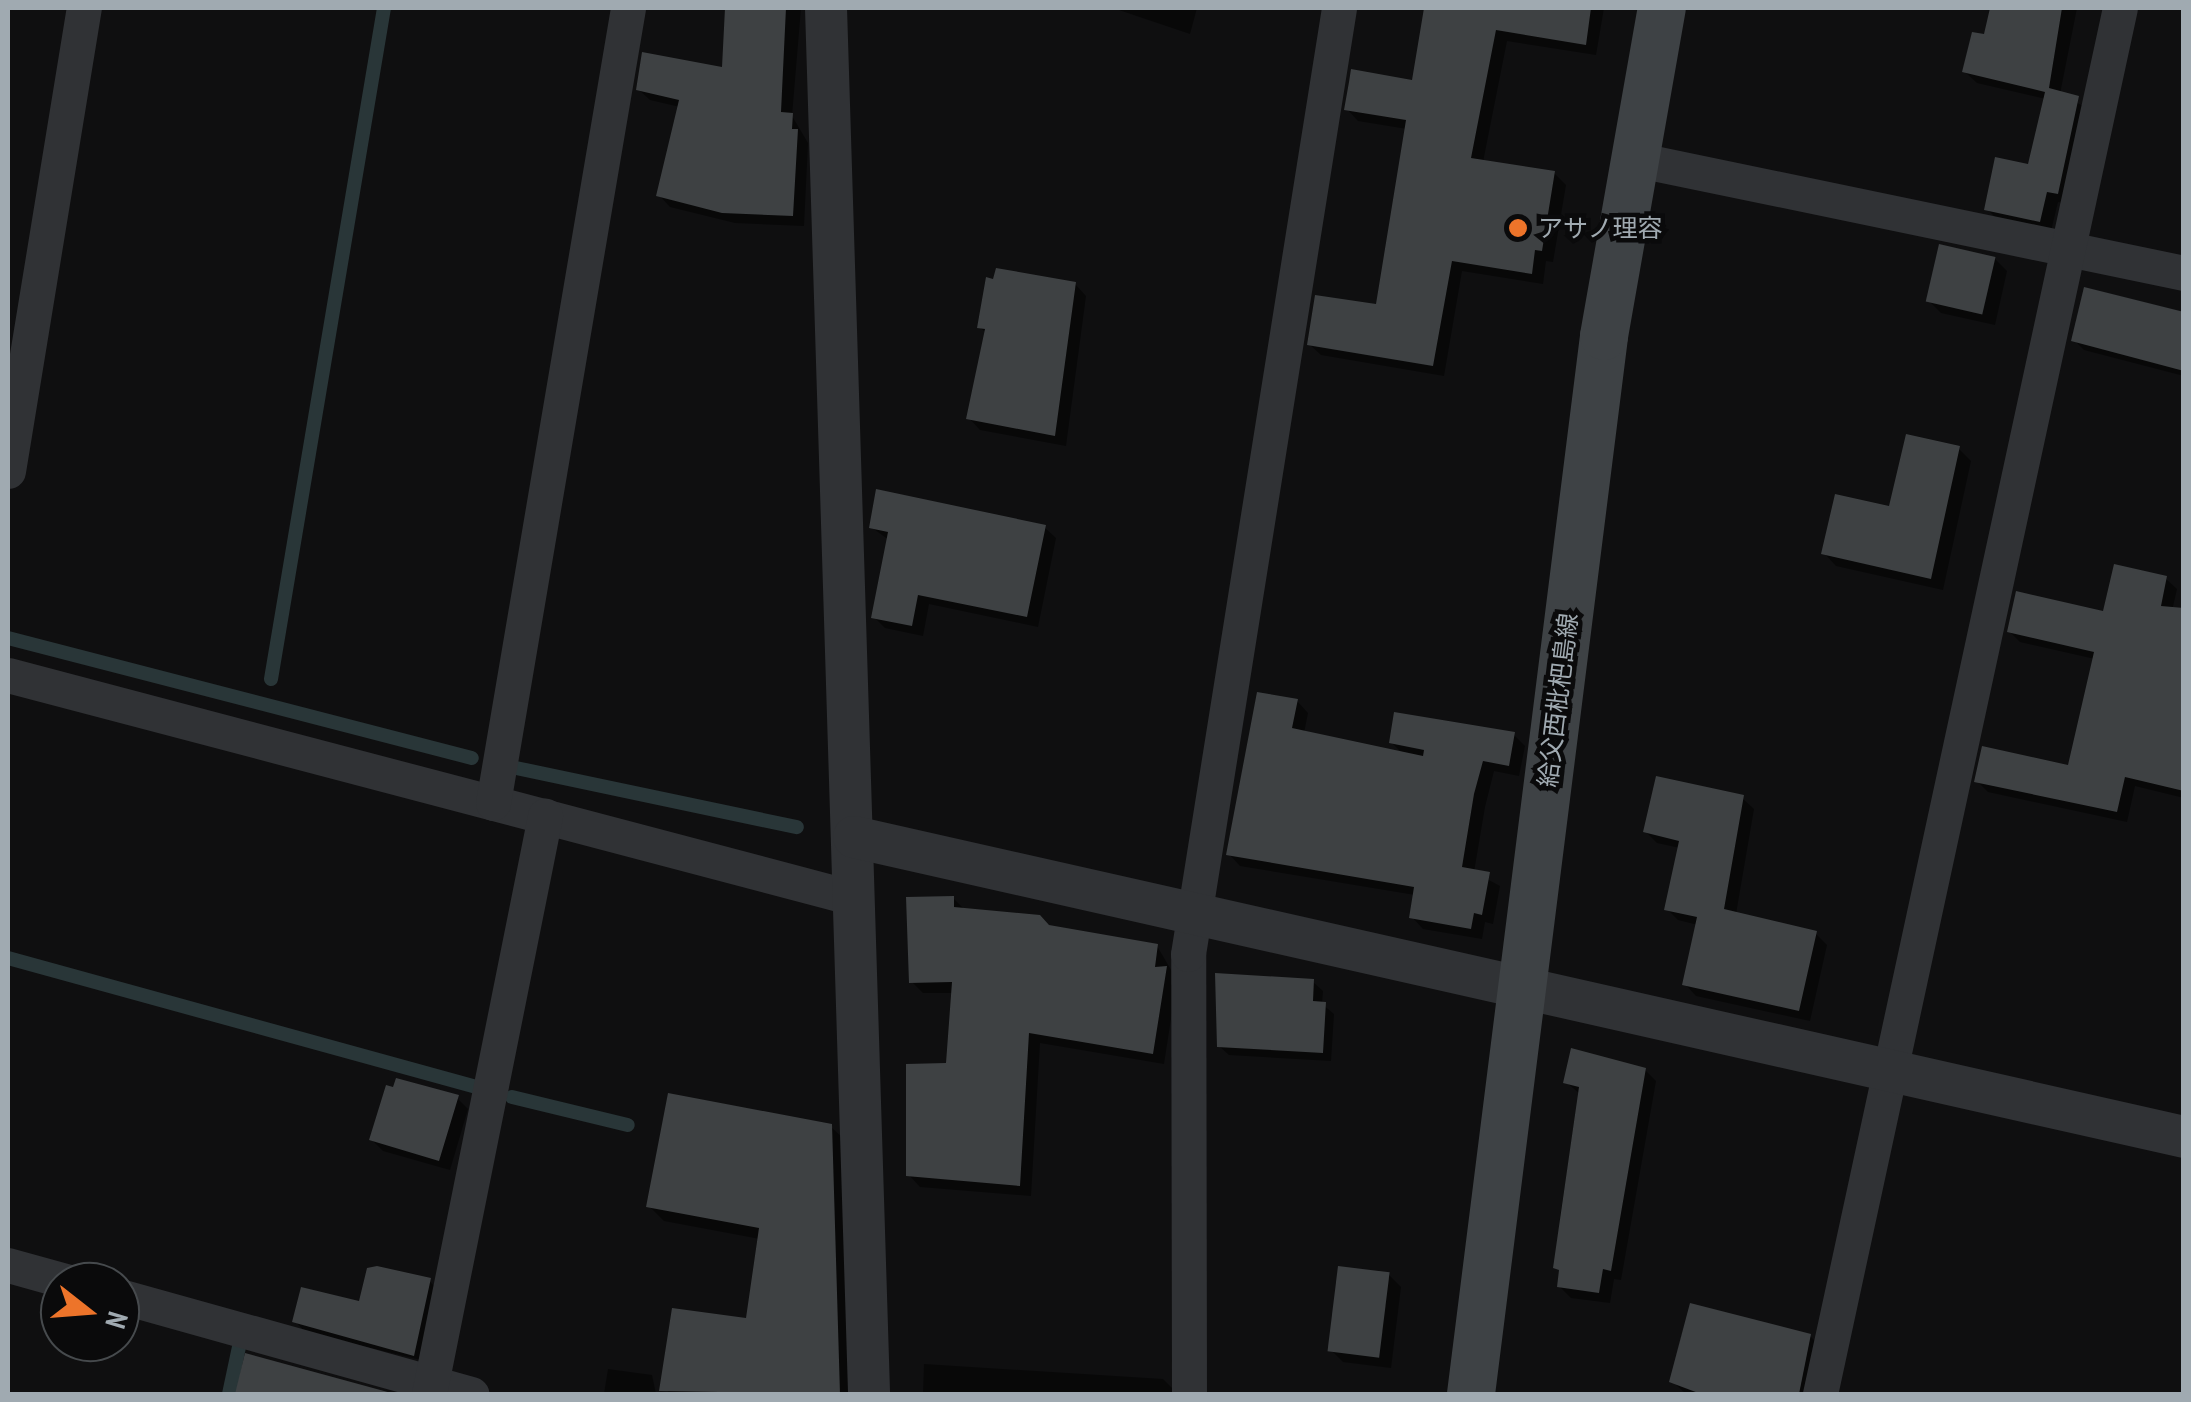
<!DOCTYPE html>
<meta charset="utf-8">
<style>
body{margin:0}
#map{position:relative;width:2191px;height:1402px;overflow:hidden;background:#0f0f10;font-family:"PT Sans Narrow","Noto Sans JP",sans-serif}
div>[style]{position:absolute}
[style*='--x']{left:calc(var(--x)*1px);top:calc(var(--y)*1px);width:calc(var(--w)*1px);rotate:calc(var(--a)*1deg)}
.shadow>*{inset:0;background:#0007}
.stream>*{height:14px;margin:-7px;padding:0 7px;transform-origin:7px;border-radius:7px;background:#293638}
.building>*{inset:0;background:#3e4143;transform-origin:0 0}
.minor>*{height:35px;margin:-17.5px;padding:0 17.5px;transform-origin:17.5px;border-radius:17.5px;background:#303235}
.tertiary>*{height:42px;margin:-21px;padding:0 21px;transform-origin:21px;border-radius:21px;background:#303235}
.secondary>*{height:48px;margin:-24px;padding:0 24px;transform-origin:24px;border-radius:24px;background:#3e4245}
.dots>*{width:28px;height:28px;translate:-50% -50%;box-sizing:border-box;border:5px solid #0a0a0b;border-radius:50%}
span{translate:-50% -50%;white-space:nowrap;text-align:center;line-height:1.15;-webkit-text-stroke:9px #0a0a0b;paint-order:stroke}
.poi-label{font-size:25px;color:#a0aab1}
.left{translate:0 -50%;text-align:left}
.street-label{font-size:25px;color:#a0aab1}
.frame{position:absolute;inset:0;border:10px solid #a0aab1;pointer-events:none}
.north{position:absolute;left:40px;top:1262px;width:100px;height:100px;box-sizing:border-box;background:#0a0a0b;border:2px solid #464a4d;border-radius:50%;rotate:107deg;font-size:28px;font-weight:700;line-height:40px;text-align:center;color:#a0aab1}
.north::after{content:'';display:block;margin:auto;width:35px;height:45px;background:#ed742a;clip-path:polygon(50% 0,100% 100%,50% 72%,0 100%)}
</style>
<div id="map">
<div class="shadow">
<div style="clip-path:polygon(727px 8px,801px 8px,792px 116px,808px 143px,804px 226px,735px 223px,670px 207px,659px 195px,680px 107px,650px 100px,638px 89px,724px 70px)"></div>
<div style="clip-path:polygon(1113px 8px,1197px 8px,1190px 34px)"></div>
<div style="clip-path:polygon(1426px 8px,1604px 8px,1596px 55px,1507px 41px,1483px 162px,1554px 173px,1566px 185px,1553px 262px,1546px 261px,1543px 284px,1462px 271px,1444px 376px,1321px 355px,1309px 344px,1378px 307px,1407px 129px,1358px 121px,1347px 109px,1414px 82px)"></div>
<div style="clip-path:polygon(1993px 8px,2077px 8px,2060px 94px,2089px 109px,2069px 204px,2058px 202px,2051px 231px,1998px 220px,1987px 209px,2030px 167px,2046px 99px,1977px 83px,1965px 72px,1986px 37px)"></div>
<div style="clip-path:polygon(1995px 259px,2007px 271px,1995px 325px,1941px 313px,1929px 301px)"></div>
<div style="clip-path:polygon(1075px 284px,1086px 296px,1066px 446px,980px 430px,969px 418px,987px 334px,980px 327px)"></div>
<div style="clip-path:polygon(2184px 314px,2184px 376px,2084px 350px,2074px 340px)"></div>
<div style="clip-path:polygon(1959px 449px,1971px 461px,1943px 590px,1836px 566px,1824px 553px,1891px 509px)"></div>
<div style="clip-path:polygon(871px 527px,1044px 527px,1056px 538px,1038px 627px,929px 604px,923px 636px,885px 628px,874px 617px,889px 540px)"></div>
<div style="clip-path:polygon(2166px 579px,2177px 589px,2150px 707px,2184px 713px,2184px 798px,2135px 786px,2127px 822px,1988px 792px,1977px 781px,2070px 768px,2095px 659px,2020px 642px,2009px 631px,2105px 614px)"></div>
<div style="clip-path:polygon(1297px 701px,1308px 713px,1304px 733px,1403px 754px,1391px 742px,1514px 735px,1525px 746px,1519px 776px,1494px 771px,1485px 807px,1474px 872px,1500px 886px,1493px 924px,1485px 922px,1482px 939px,1423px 929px,1412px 917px,1415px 895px,1240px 866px,1229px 854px)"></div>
<div style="clip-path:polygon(1742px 798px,1754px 809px,1736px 914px,1816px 934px,1827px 945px,1810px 1021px,1696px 996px,1685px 984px,1698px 925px,1678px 920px,1667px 909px,1680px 848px,1657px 843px,1646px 832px)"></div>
<div style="clip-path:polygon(953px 898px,965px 910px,1157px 946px,1177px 980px,1164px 1064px,1040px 1043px,1031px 1196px,920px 1187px,909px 1175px,948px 1066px,954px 993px,923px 993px,912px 982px)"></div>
<div style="clip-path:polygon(1313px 982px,1323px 991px,1322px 1004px,1334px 1014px,1331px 1061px,1229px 1055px,1219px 1046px)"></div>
<div style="clip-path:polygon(1645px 1070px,1656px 1081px,1621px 1280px,1614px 1279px,1610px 1303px,1571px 1298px,1559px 1286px,1560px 1216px,1580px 1094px,1566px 1082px)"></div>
<div style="clip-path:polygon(457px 1098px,468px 1109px,450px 1170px,383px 1151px,372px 1140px)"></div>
<div style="clip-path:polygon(830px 1126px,846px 1141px,854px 1394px,671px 1394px,662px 1386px,748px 1321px,760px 1239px,664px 1221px,649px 1206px)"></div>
<div style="clip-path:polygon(1389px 1275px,1401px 1287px,1391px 1368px,1343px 1362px,1331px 1350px)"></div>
<div style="clip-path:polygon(429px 1281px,440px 1291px,425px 1361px,305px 1332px,295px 1321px)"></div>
<div style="clip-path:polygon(1810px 1336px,1828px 1354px,1820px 1394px,1686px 1394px,1672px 1381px)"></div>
<div style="clip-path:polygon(246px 1356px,385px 1394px,237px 1394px)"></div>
<div style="clip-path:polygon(924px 1364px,1163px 1379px,1178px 1394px,923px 1394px)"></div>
<div style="clip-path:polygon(608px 1369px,652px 1375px,656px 1394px,604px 1394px)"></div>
</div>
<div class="stream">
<div style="--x:8;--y:638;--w:479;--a:14.5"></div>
<div style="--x:271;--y:679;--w:680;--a:-80.44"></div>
<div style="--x:516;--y:768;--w:287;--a:11.9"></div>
<div style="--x:8;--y:958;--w:484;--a:15.4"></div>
<div style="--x:512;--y:1097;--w:119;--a:13.6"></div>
<div style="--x:229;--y:1394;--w:48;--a:-78"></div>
</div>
<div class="building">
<div style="clip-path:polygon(725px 8px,786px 8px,781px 112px,793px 113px,792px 129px,798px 129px,793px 216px,722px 213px,656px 196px,679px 100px,636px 90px,642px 52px,722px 67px)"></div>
<div style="clip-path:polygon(1424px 8px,1591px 8px,1586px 45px,1496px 30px,1471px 158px,1555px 171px,1542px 251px,1535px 250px,1532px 274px,1452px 261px,1433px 366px,1307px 345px,1315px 295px,1376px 304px,1406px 120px,1344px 110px,1349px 82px,1351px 69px,1412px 80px)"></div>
<div style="clip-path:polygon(1990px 8px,2062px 8px,2049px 88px,2079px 96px,2058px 194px,2047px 192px,2040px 222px,1984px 210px,1995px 157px,2028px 164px,2045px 92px,1962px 72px,1972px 32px,1984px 34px)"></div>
<div style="left:1939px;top:244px;width:58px;height:59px;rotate:13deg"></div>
<div style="clip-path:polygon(996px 268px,1076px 282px,1055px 436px,966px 419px,985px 329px,977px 328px,986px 277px,993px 279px)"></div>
<div style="clip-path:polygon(2084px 287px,2184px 312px,2184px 371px,2071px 341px)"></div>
<div style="clip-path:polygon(1906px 434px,1960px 446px,1931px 579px,1821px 554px,1835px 494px,1889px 506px)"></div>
<div style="clip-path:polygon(876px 489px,1046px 525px,1027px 617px,918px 595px,912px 626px,871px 618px,888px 532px,869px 528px)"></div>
<div style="clip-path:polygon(2114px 564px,2167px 576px,2161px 606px,2184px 608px,2184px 791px,2125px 777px,2117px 812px,1974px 782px,1982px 746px,2068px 765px,2094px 652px,2007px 632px,2016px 591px,2103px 611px)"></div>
<div style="clip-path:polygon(1257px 692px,1298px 699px,1292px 728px,1423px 756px,1424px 750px,1389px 743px,1394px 712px,1515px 732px,1509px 766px,1483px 761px,1474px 794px,1462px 867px,1490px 872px,1482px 915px,1474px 913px,1471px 929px,1409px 918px,1414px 887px,1226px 855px)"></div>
<div style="clip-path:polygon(1656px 776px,1744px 795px,1724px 909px,1817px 931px,1799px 1011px,1682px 985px,1697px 917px,1664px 910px,1679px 841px,1643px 832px)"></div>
<div style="clip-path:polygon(954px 896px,954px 907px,1040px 915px,1049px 925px,1158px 944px,1155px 967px,1167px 966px,1153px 1054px,1029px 1033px,1020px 1186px,906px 1176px,906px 1064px,946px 1063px,952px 982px,909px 983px,906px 897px)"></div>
<div style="clip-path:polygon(1215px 973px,1314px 979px,1313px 1001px,1326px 1002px,1323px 1053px,1217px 1047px)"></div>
<div style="clip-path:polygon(1571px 1048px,1646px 1068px,1611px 1271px,1603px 1269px,1599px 1293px,1557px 1287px,1559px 1270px,1553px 1268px,1579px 1087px,1563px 1083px)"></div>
<div style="clip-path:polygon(396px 1078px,459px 1095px,439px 1161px,369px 1140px,386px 1085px,393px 1087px)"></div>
<div style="clip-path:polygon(668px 1093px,832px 1124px,840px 1394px,659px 1391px,672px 1308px,746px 1318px,759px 1228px,646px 1207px)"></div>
<div style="clip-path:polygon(377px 1266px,431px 1278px,414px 1356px,292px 1322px,301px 1287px,359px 1301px,367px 1268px)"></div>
<div style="left:1338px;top:1266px;width:52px;height:86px;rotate:7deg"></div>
<div style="clip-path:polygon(1690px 1303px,1811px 1334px,1799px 1394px,1701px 1394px,1669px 1382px)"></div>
<div style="clip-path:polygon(245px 1353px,395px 1394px,235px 1394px)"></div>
</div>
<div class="minor">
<div style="--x:1634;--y:159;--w:562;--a:11.71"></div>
<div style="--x:8;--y:471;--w:469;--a:-80.7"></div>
<div style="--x:8;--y:675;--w:875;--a:14.77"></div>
<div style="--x:493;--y:803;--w:806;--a:-80.36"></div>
<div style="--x:8;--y:1265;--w:63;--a:15.6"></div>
<div style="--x:120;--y:1296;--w:365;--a:15.6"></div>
<div style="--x:429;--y:1394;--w:590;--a:-78.65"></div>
<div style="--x:1189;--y:1394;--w:440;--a:-90.1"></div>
<div style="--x:1188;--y:954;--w:958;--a:-80.93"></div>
<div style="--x:1820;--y:1394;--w:1418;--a:-77.79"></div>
</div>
<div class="tertiary">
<div style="--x:826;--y:8;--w:1387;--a:88.22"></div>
<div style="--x:854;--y:837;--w:1363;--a:12.71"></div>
</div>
<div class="secondary">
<div style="--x:1471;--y:1394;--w:1066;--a:-82.83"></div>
<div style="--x:1604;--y:336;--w:333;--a:-80"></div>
</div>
<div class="dots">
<div style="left:1518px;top:228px;background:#ed742a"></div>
</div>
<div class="poi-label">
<span class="left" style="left:1538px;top:228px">アサノ理容</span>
</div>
<div class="street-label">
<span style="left:1558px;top:700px;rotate:-83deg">給父西枇杷島線</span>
</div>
<div class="frame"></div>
<div class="north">N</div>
</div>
